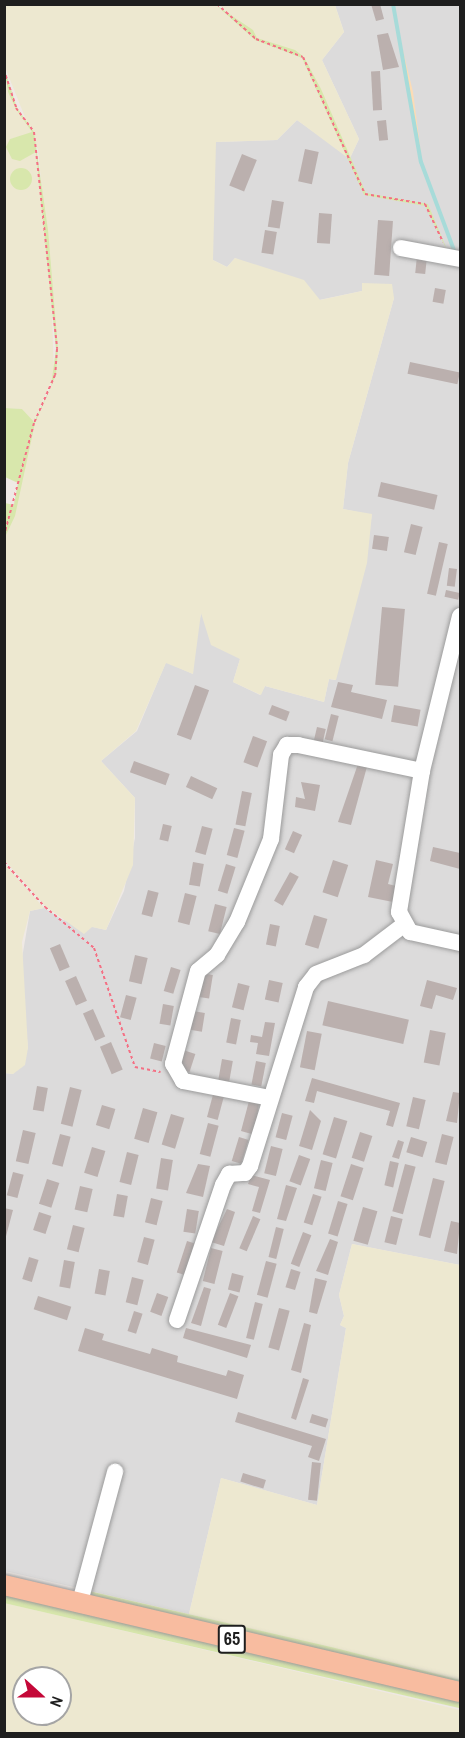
<!DOCTYPE html>
<style>
body{margin:0}
#map{position:relative;width:465px;height:1738px;overflow:hidden;background:#efe9e5;font-family:"Archivo Narrow",sans-serif}
div>[style]{position:absolute}
[style*='--x']{left:calc(var(--x)*1px);top:calc(var(--y)*1px);width:calc(var(--w)*1px);rotate:calc(var(--a)*1deg)}
.residential>*{inset:0;background:#dcdbdb}
.farmland>*{inset:0;background:#ede8d0}
.grass>*{inset:0;background:#d8e7ac;transform-origin:0 0}
.round{border-radius:50%}
.sand>*{inset:0;background:#fcdcb5}
.stream>*{height:4px;margin:-2px;padding:0 2px;transform-origin:2px;border-radius:2px;background:#a7dbd9}
.building>*{inset:0;background:#bbb0ae;transform-origin:0 0}
.path>*{height:2px;margin-top:-1px;transform-origin:0;background:repeating-linear-gradient(90deg,#f47084 0 3px,transparent 0 6px)}
.roads{filter:drop-shadow(0 0 2px #9b9b9b) drop-shadow(0 0 2px #9b9b9b)}
.minor>*{height:16px;margin:-8px;padding:0 8px;transform-origin:8px;border-radius:8px;background:#fff}
.major>*{height:20px;margin:-10px;padding:0 10px;transform-origin:10px;border-radius:10px;background:#f8bca0}
span{translate:-50% -50%;white-space:nowrap;text-align:center;line-height:1.15;-webkit-text-stroke:5px #fff;paint-order:stroke}
.shield-label span{padding:2px 4px;background:#fff;border:2px solid;border-radius:4px;-webkit-text-stroke-width:0}
.shield-label{font-size:18px;color:#1e1e1e;font-weight:700}
.frame{position:absolute;inset:0;border:6px solid #1e1e1e;pointer-events:none}
.north{position:absolute;left:12px;top:1666px;width:60px;height:60px;box-sizing:border-box;background:#fff;border:2px solid #a5a5a5;border-radius:50%;rotate:111deg;font-size:16px;font-weight:700;line-height:24px;text-align:center;color:#1e1e1e}
.north::after{content:'';display:block;margin:auto;width:21px;height:27px;background:#c40838;clip-path:polygon(50% 0,100% 100%,50% 72%,0 100%)}
</style>
<div id="map">
<div class="residential">
<div style="clip-path:polygon(335px 5px,460px 5px,460px 1265px,352px 1244px,339px 1295px,344px 1316px,340px 1325px,346px 1328px,317px 1505px,221px 1478px,189px 1614px,5px 1571px,4px 1073px,13px 1074px,28px 1048px,20px 970px,30px 911px,44px 908px,63px 920px,106px 930px,124px 891px,135px 838px,135px 798px,101px 761px,137px 731px,166px 662px,193px 674px,194px 636px,202px 612px,240px 659px,233px 682px,260px 695px,265px 686px,324px 702px,329px 679px,335px 680px,372px 515px,343px 509px,348px 463px,394px 298px,362px 291px,319px 300px,235px 258px,227px 267px,213px 260px,210px 211px,215px 142px,277px 140px,297px 120px,350px 158px,359px 139px,322px 60px,344px 32px)"></div>
</div>
<div class="farmland">
<div style="clip-path:polygon(5px 5px,216px 5px,255px 40px,302px 58px,348px 158px,297px 120px,277px 140px,216px 142px,213px 260px,227px 267px,235px 258px,304px 280px,320px 300px,362px 291px,362px 283px,392px 284px,394px 298px,348px 463px,343px 509px,372px 514px,367px 563px,336px 680px,329px 679px,324px 702px,265px 686px,261px 695px,233px 682px,240px 659px,211px 645px,201px 613px,193px 674px,166px 663px,136px 731px,101px 761px,135px 798px,133px 865px,106px 930px,92px 927px,84px 934px,45px 906px,5px 861px,5px 537px,35px 423px,56px 375px,58px 349px,38px 150px,5px 67px)"></div>
<div style="clip-path:polygon(219px 5px,335px 5px,344px 32px,322px 60px,359px 139px,350px 158px,304px 57px,257px 38px)"></div>
<div style="clip-path:polygon(4px 74px,8px 92px,33px 133px,10px 139px,36px 151px,51px 284px,54px 375px,33px 423px,22px 409px,5px 408px)"></div>
<div style="clip-path:polygon(4px 863px,44px 908px,30px 911px,22px 942px,28px 1048px,25px 1065px,13px 1074px,4px 1073px)"></div>
<div style="clip-path:polygon(352px 1244px,460px 1265px,460px 1680px,189px 1614px,221px 1478px,317px 1505px,346px 1328px,340px 1325px,344px 1316px,339px 1295px)"></div>
<div style="clip-path:polygon(evenodd,5px 1603px,460px 1710px,460px 1733px,5px 1734px,5px 1603px,24px 1678px,60px 1678px,60px 1714px,24px 1714px,24px 1678px)"></div>
</div>
<div class="grass">
<div style="clip-path:polygon(216px 5px,253px 30px,257px 38px,295px 50px,304px 57px,321px 89px,366px 193px,428px 204px,448px 252px,425px 206px,364px 195px,302px 58px,255px 40px)"></div>
<div style="clip-path:polygon(4px 67px,17px 108px,34px 132px,48px 230px,58px 349px,56px 375px,35px 423px,15px 516px,5px 537px,5px 503px,14px 505px,18px 483px,5px 477px,5px 408px,22px 409px,34px 422px,51px 386px,56px 349px,36px 152px,20px 161px,12px 159px,6px 147px,10px 139px,32px 132px,16px 109px,8px 92px)"></div>
<div class="round" style="left:10px;top:168px;width:22px;height:22px"></div>
<div style="clip-path:polygon(89px 1591px,335px 1648px,460px 1680px,460px 1685px,86px 1598px)"></div>
<div style="left:5px;top:1594px;width:468px;height:9px;rotate:13deg"></div>
</div>
<div class="sand">
<div style="clip-path:polygon(392px 5px,413px 92px,422px 161px,460px 268px,420px 162px)"></div>
</div>
<div class="stream">
<div style="--x:393;--y:4;--w:160;--a:80"></div>
<div style="--x:421;--y:162;--w:97;--a:69.5"></div>
</div>
<div class="building">
<div style="clip-path:polygon(371px 4px,380px 4px,384px 19px,376px 21px)"></div>
<div style="clip-path:polygon(388px 33px,399px 67px,383px 70px,377px 35px)"></div>
<div style="left:380px;top:71px;width:39px;height:9px;rotate:87deg"></div>
<div style="left:386px;top:120px;width:20px;height:9px;rotate:84deg"></div>
<div style="left:305px;top:149px;width:14px;height:33px;rotate:12deg"></div>
<div style="left:242px;top:154px;width:16px;height:34px;rotate:22deg"></div>
<div style="left:272px;top:200px;width:12px;height:27px;rotate:9deg"></div>
<div style="left:319px;top:213px;width:13px;height:30px;rotate:4deg"></div>
<div style="left:378px;top:220px;width:15px;height:55px;rotate:4deg"></div>
<div style="left:265px;top:230px;width:12px;height:23px;rotate:9deg"></div>
<div style="left:417px;top:256px;width:10px;height:17px;rotate:6deg"></div>
<div style="left:435px;top:288px;width:11px;height:14px;rotate:10deg"></div>
<div style="left:410px;top:362px;width:51px;height:12px;rotate:12deg"></div>
<div style="left:381px;top:482px;width:58px;height:15px;rotate:13deg"></div>
<div style="left:411px;top:524px;width:12px;height:29px;rotate:14deg"></div>
<div style="left:374px;top:535px;width:15px;height:14px;rotate:8deg"></div>
<div style="left:439px;top:542px;width:9px;height:53px;rotate:13deg"></div>
<div style="left:449px;top:568px;width:8px;height:18px;rotate:7deg"></div>
<div style="left:446px;top:590px;width:14px;height:7px;rotate:12deg"></div>
<div style="left:382px;top:607px;width:23px;height:78px;rotate:5deg"></div>
<div style="clip-path:polygon(338px 682px,353px 685px,351px 692px,387px 700px,382px 719px,331px 707px)"></div>
<div style="left:195px;top:685px;width:15px;height:53px;rotate:20deg"></div>
<div style="left:272px;top:705px;width:19px;height:10px;rotate:21deg"></div>
<div style="left:394px;top:705px;width:27px;height:17px;rotate:10deg"></div>
<div style="left:331px;top:714px;width:8px;height:26px;rotate:14deg"></div>
<div style="left:317px;top:727px;width:9px;height:15px;rotate:13deg"></div>
<div style="left:253px;top:736px;width:15px;height:28px;rotate:20deg"></div>
<div style="left:134px;top:761px;width:38px;height:12px;rotate:20deg"></div>
<div style="clip-path:polygon(359px 761px,368px 763px,351px 825px,338px 822px)"></div>
<div style="left:191px;top:776px;width:29px;height:12px;rotate:25deg"></div>
<div style="clip-path:polygon(301px 782px,320px 785px,315px 811px,295px 807px,296px 797px,305px 799px)"></div>
<div style="left:242px;top:791px;width:10px;height:34px;rotate:11deg"></div>
<div style="left:163px;top:824px;width:9px;height:16px;rotate:13deg"></div>
<div style="left:202px;top:826px;width:11px;height:27px;rotate:15deg"></div>
<div style="left:234px;top:828px;width:11px;height:28px;rotate:15deg"></div>
<div style="left:293px;top:831px;width:10px;height:20px;rotate:24deg"></div>
<div style="clip-path:polygon(433px 847px,460px 853px,460px 869px,430px 861px)"></div>
<div style="left:333px;top:860px;width:16px;height:34px;rotate:18deg"></div>
<div style="clip-path:polygon(376px 860px,393px 864px,388px 884px,396px 886px,393px 902px,368px 897px)"></div>
<div style="left:193px;top:862px;width:11px;height:23px;rotate:10deg"></div>
<div style="left:226px;top:864px;width:10px;height:28px;rotate:17deg"></div>
<div style="left:290px;top:872px;width:10px;height:33px;rotate:29deg"></div>
<div style="left:148px;top:890px;width:11px;height:25px;rotate:15deg"></div>
<div style="left:185px;top:893px;width:12px;height:30px;rotate:14deg"></div>
<div style="left:215px;top:904px;width:12px;height:28px;rotate:14deg"></div>
<div style="left:314px;top:915px;width:14px;height:31px;rotate:17deg"></div>
<div style="left:270px;top:924px;width:10px;height:21px;rotate:11deg"></div>
<div style="left:60px;top:944px;width:25px;height:11px;rotate:67deg"></div>
<div style="left:135px;top:955px;width:13px;height:27px;rotate:13deg"></div>
<div style="left:171px;top:967px;width:10px;height:25px;rotate:17deg"></div>
<div style="left:201px;top:973px;width:12px;height:24px;rotate:9deg"></div>
<div style="left:76px;top:976px;width:27px;height:12px;rotate:66deg"></div>
<div style="left:269px;top:980px;width:14px;height:20px;rotate:12deg"></div>
<div style="clip-path:polygon(427px 980px,457px 988px,453px 1000px,436px 995px,432px 1009px,420px 1006px)"></div>
<div style="left:238px;top:983px;width:12px;height:25px;rotate:14deg"></div>
<div style="left:126px;top:995px;width:11px;height:23px;rotate:15deg"></div>
<div style="left:328px;top:1001px;width:83px;height:25px;rotate:13deg"></div>
<div style="left:163px;top:1004px;width:11px;height:20px;rotate:10deg"></div>
<div style="left:93px;top:1009px;width:30px;height:11px;rotate:66deg"></div>
<div style="left:193px;top:1011px;width:12px;height:19px;rotate:9deg"></div>
<div style="left:231px;top:1018px;width:10px;height:25px;rotate:11deg"></div>
<div style="clip-path:polygon(265px 1022px,275px 1023px,269px 1056px,256px 1054px,258px 1043px,250px 1042px,251px 1035px,262px 1037px)"></div>
<div style="left:430px;top:1030px;width:16px;height:33px;rotate:11deg"></div>
<div style="left:307px;top:1031px;width:15px;height:37px;rotate:11deg"></div>
<div style="left:111px;top:1042px;width:30px;height:12px;rotate:67deg"></div>
<div style="left:154px;top:1043px;width:12px;height:16px;rotate:14deg"></div>
<div style="left:183px;top:1050px;width:13px;height:19px;rotate:18deg"></div>
<div style="left:222px;top:1059px;width:11px;height:23px;rotate:10deg"></div>
<div style="left:256px;top:1061px;width:10px;height:24px;rotate:11deg"></div>
<div style="clip-path:polygon(312px 1078px,400px 1103px,393px 1127px,386px 1125px,390px 1111px,317px 1091px,314px 1103px,305px 1101px)"></div>
<div style="left:37px;top:1086px;width:11px;height:24px;rotate:10deg"></div>
<div style="left:70px;top:1087px;width:12px;height:38px;rotate:14deg"></div>
<div style="left:214px;top:1091px;width:11px;height:27px;rotate:15deg"></div>
<div style="clip-path:polygon(453px 1092px,460px 1093px,457px 1123px,446px 1121px)"></div>
<div style="left:413px;top:1097px;width:13px;height:30px;rotate:13deg"></div>
<div style="clip-path:polygon(249px 1101px,259px 1103px,255px 1135px,241px 1131px)"></div>
<div style="left:102px;top:1105px;width:14px;height:21px;rotate:17deg"></div>
<div style="left:143px;top:1108px;width:15px;height:32px;rotate:16deg"></div>
<div style="clip-path:polygon(310px 1110px,321px 1121px,312px 1150px,299px 1146px)"></div>
<div style="left:282px;top:1113px;width:11px;height:25px;rotate:15deg"></div>
<div style="left:171px;top:1114px;width:14px;height:32px;rotate:17deg"></div>
<div style="left:334px;top:1117px;width:14px;height:39px;rotate:17deg"></div>
<div style="left:208px;top:1123px;width:11px;height:32px;rotate:15deg"></div>
<div style="left:23px;top:1130px;width:13px;height:32px;rotate:13deg"></div>
<div style="left:360px;top:1132px;width:13px;height:27px;rotate:18deg"></div>
<div style="left:60px;top:1134px;width:11px;height:31px;rotate:15deg"></div>
<div style="left:442px;top:1134px;width:12px;height:29px;rotate:14deg"></div>
<div style="left:239px;top:1137px;width:10px;height:25px;rotate:17deg"></div>
<div style="left:411px;top:1137px;width:17px;height:16px;rotate:17deg"></div>
<div style="clip-path:polygon(398px 1140px,404px 1142px,399px 1159px,392px 1157px)"></div>
<div style="left:271px;top:1146px;width:12px;height:28px;rotate:14deg"></div>
<div style="left:92px;top:1147px;width:14px;height:27px;rotate:17deg"></div>
<div style="left:127px;top:1152px;width:12px;height:31px;rotate:14deg"></div>
<div style="left:299px;top:1155px;width:12px;height:28px;rotate:20deg"></div>
<div style="left:161px;top:1158px;width:12px;height:31px;rotate:9deg"></div>
<div style="left:321px;top:1160px;width:12px;height:29px;rotate:14deg"></div>
<div style="left:390px;top:1161px;width:9px;height:25px;rotate:13deg"></div>
<div style="clip-path:polygon(198px 1164px,210px 1166px,203px 1197px,186px 1193px)"></div>
<div style="left:351px;top:1164px;width:13px;height:34px;rotate:18deg"></div>
<div style="left:405px;top:1164px;width:11px;height:49px;rotate:15deg"></div>
<div style="left:13px;top:1172px;width:11px;height:24px;rotate:15deg"></div>
<div style="clip-path:polygon(251px 1175px,270px 1180px,260px 1213px,252px 1211px,259px 1187px,248px 1184px)"></div>
<div style="left:433px;top:1178px;width:12px;height:59px;rotate:14deg"></div>
<div style="left:47px;top:1179px;width:13px;height:26px;rotate:18deg"></div>
<div style="clip-path:polygon(286px 1185px,297px 1188px,286px 1221px,277px 1219px)"></div>
<div style="left:80px;top:1186px;width:13px;height:24px;rotate:13deg"></div>
<div style="left:117px;top:1194px;width:11px;height:22px;rotate:10deg"></div>
<div style="left:313px;top:1194px;width:9px;height:30px;rotate:18deg"></div>
<div style="left:151px;top:1198px;width:12px;height:25px;rotate:14deg"></div>
<div style="left:338px;top:1201px;width:10px;height:34px;rotate:17deg"></div>
<div style="left:363px;top:1207px;width:15px;height:35px;rotate:16deg"></div>
<div style="clip-path:polygon(4px 1208px,13px 1210px,5px 1240px,4px 1240px)"></div>
<div style="left:187px;top:1209px;width:12px;height:23px;rotate:9deg"></div>
<div style="clip-path:polygon(227px 1209px,235px 1212px,224px 1246px,211px 1242px)"></div>
<div style="left:39px;top:1212px;width:13px;height:19px;rotate:18deg"></div>
<div style="left:253px;top:1216px;width:8px;height:35px;rotate:23deg"></div>
<div style="left:391px;top:1216px;width:12px;height:27px;rotate:14deg"></div>
<div style="clip-path:polygon(451px 1221px,460px 1223px,457px 1254px,444px 1251px)"></div>
<div style="left:73px;top:1225px;width:12px;height:25px;rotate:14deg"></div>
<div style="left:276px;top:1227px;width:8px;height:31px;rotate:14deg"></div>
<div style="left:303px;top:1232px;width:9px;height:34px;rotate:21deg"></div>
<div style="left:144px;top:1237px;width:11px;height:26px;rotate:15deg"></div>
<div style="clip-path:polygon(330px 1239px,338px 1242px,328px 1275px,316px 1271px)"></div>
<div style="left:187px;top:1241px;width:9px;height:33px;rotate:18deg"></div>
<div style="left:211px;top:1248px;width:12px;height:34px;rotate:14deg"></div>
<div style="left:29px;top:1257px;width:10px;height:23px;rotate:17deg"></div>
<div style="left:64px;top:1260px;width:11px;height:27px;rotate:10deg"></div>
<div style="left:266px;top:1261px;width:11px;height:35px;rotate:15deg"></div>
<div style="left:99px;top:1269px;width:11px;height:25px;rotate:10deg"></div>
<div style="left:291px;top:1269px;width:10px;height:19px;rotate:17deg"></div>
<div style="left:232px;top:1273px;width:12px;height:17px;rotate:14deg"></div>
<div style="left:132px;top:1277px;width:12px;height:26px;rotate:14deg"></div>
<div style="clip-path:polygon(315px 1278px,327px 1281px,317px 1314px,309px 1312px)"></div>
<div style="clip-path:polygon(204px 1287px,211px 1289px,201px 1326px,191px 1323px)"></div>
<div style="left:157px;top:1293px;width:12px;height:20px;rotate:20deg"></div>
<div style="left:230px;top:1293px;width:9px;height:34px;rotate:21deg"></div>
<div style="left:38px;top:1296px;width:35px;height:14px;rotate:18deg"></div>
<div style="left:255px;top:1302px;width:8px;height:37px;rotate:14deg"></div>
<div style="left:279px;top:1308px;width:11px;height:41px;rotate:15deg"></div>
<div style="left:134px;top:1311px;width:9px;height:21px;rotate:18deg"></div>
<div style="clip-path:polygon(304px 1323px,311px 1325px,301px 1373px,291px 1370px)"></div>
<div style="clip-path:polygon(85px 1328px,104px 1334px,102px 1340px,150px 1354px,152px 1348px,178px 1356px,177px 1362px,226px 1376px,228px 1370px,244px 1375px,237px 1399px,78px 1351px)"></div>
<div style="clip-path:polygon(186px 1328px,251px 1345px,247px 1358px,183px 1338px)"></div>
<div style="clip-path:polygon(303px 1378px,309px 1380px,296px 1420px,291px 1418px)"></div>
<div style="clip-path:polygon(238px 1412px,326px 1439px,319px 1461px,308px 1457px,312px 1446px,235px 1422px)"></div>
<div style="left:312px;top:1414px;width:17px;height:9px;rotate:17deg"></div>
<div style="left:312px;top:1462px;width:9px;height:38px;rotate:6deg"></div>
<div style="left:243px;top:1473px;width:24px;height:9px;rotate:17deg"></div>
</div>
<div class="path">
<div style="--x:217;--y:4;--w:52;--a:41.9"></div>
<div style="--x:256;--y:39;--w:50;--a:21"></div>
<div style="--x:303;--y:57;--w:150;--a:65.7"></div>
<div style="--x:365;--y:194;--w:61;--a:9.5"></div>
<div style="--x:425;--y:204;--w:42;--a:64.7"></div>
<div style="--x:4;--y:70;--w:40;--a:72"></div>
<div style="--x:16;--y:108;--w:30;--a:53"></div>
<div style="--x:34;--y:132;--w:218;--a:83.9"></div>
<div style="--x:57;--y:349;--w:26;--a:94"></div>
<div style="--x:55;--y:375;--w:52;--a:113.6"></div>
<div style="--x:34;--y:423;--w:117;--a:104.9"></div>
<div style="--x:4;--y:862;--w:61;--a:47.7"></div>
<div style="--x:45;--y:907;--w:64;--a:39.9"></div>
<div style="--x:94;--y:948;--w:126;--a:71"></div>
<div style="--x:135;--y:1067;--w:26;--a:11"></div>
</div>
<div class="roads">
<div class="minor">
<div style="--x:401;--y:248;--w:60;--a:10.6"></div>
<div style="--x:460;--y:616;--w:160;--a:103.8"></div>
<div style="--x:422;--y:771;--w:143;--a:99.3"></div>
<div style="--x:399;--y:912;--w:23;--a:61"></div>
<div style="--x:410;--y:932;--w:51;--a:12.4"></div>
<div style="--x:270;--y:1098;--w:89;--a:-168.9"></div>
<div style="--x:183;--y:1081;--w:20;--a:-120"></div>
<div style="--x:173;--y:1064;--w:96;--a:-75"></div>
<div style="--x:198;--y:971;--w:25;--a:-40"></div>
<div style="--x:217;--y:955;--w:39;--a:-59"></div>
<div style="--x:237;--y:922;--w:90;--a:-67.7"></div>
<div style="--x:271;--y:839;--w:85;--a:-83.2"></div>
<div style="--x:281;--y:755;--w:12;--a:-59"></div>
<div style="--x:287;--y:745;--w:11;--a:0"></div>
<div style="--x:298;--y:745;--w:127;--a:11.8"></div>
<div style="--x:177;--y:1320;--w:143;--a:-71.2"></div>
<div style="--x:223;--y:1185;--w:13;--a:-61"></div>
<div style="--x:229;--y:1174;--w:16;--a:-4"></div>
<div style="--x:245;--y:1173;--w:9;--a:-54"></div>
<div style="--x:250;--y:1166;--w:188;--a:-72.6"></div>
<div style="--x:306;--y:987;--w:16;--a:-52"></div>
<div style="--x:316;--y:974;--w:52;--a:-21.6"></div>
<div style="--x:364;--y:955;--w:48;--a:-37.3"></div>
<div style="--x:80;--y:1602;--w:135;--a:-74.9"></div>
</div>
<div class="major">
<div style="--x:4;--y:1585;--w:468;--a:13.2"></div>
</div>
</div>
<div class="shield-label">
<span style="left:232px;top:1639px">65</span>
</div>
<div class="frame"></div>
<div class="north">N</div>
</div>
